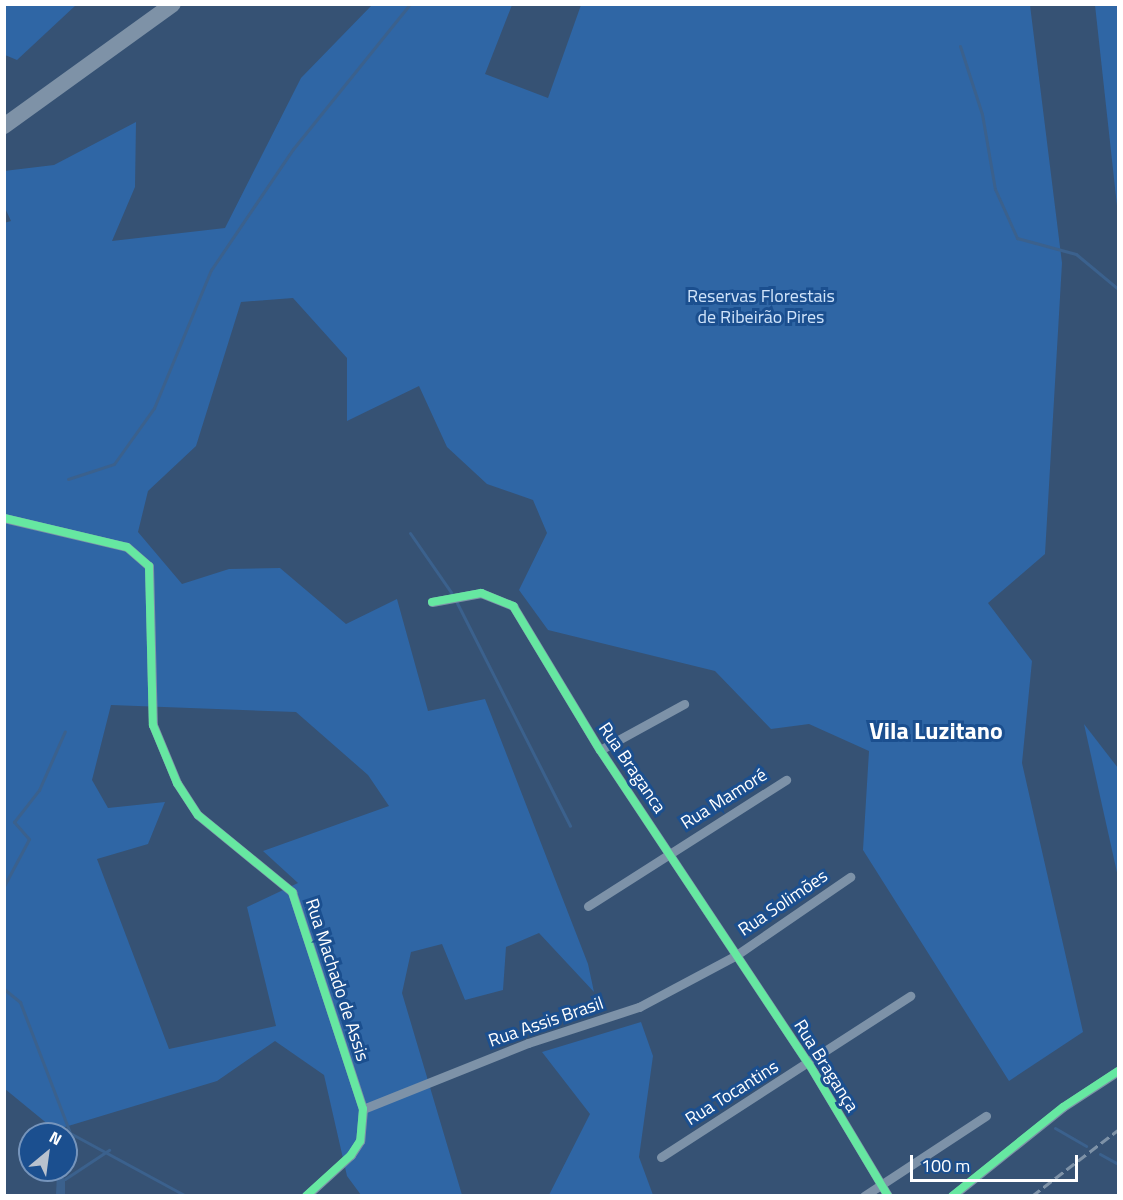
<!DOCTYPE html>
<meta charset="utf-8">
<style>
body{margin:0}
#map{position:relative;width:1123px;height:1200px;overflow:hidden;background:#365274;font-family:"Titillium Web",sans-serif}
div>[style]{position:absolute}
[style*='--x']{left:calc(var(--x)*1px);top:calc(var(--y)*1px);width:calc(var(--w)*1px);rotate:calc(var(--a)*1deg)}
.green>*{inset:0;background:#2f66a5}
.water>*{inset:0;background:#3b618d}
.stream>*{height:3px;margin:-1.5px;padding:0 1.5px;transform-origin:1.5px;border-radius:1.5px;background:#3b618d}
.street>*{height:9px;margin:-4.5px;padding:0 4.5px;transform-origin:4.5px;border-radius:4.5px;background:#7d92a8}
.highway>*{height:16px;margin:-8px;padding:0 8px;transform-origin:8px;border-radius:8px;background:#7e92a7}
.rail>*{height:3px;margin-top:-1.5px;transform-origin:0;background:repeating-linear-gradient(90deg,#7e92a7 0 10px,transparent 0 14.5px)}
.cycleway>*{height:8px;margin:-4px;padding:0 4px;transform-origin:4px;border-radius:4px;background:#66e7a1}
span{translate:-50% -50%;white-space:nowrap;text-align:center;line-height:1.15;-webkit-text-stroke:6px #1b4f8f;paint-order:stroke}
.park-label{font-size:18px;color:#cfe3fa}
.street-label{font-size:18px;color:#fff}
.district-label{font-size:24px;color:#fff;font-weight:700}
.frame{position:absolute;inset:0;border:6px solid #fff;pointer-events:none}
.north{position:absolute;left:18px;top:1122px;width:60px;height:60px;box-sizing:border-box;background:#1b4f8f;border:2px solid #7695bc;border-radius:50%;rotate:29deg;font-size:16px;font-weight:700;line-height:24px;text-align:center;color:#fff}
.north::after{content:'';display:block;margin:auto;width:21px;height:27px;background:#b9c2ce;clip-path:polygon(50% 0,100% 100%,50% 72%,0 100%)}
.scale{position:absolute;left:910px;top:1155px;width:168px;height:27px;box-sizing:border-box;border:3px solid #fff;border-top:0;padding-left:8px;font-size:18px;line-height:21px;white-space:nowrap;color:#fff;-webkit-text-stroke:4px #1b4f8f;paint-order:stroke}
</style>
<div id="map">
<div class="green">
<div style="clip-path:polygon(4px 5px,5px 4px,76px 5px,17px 60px,5px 55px)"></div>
<div style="clip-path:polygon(evenodd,372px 5px,512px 5px,485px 74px,548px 98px,581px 5px,1030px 5px,1062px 263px,1045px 554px,988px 603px,1032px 661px,1022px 763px,1083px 1032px,1009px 1081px,863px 850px,869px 751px,809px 724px,771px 729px,715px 671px,548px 630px,519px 590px,547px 533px,533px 500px,487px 484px,447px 447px,419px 386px,347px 421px,347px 358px,293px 298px,241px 302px,196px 446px,148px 491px,138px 532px,182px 584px,229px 569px,280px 568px,346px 624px,397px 599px,428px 711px,485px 699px,588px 964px,594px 992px,539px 933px,506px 947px,503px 990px,465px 1000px,442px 944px,411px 952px,402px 993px,462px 1195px,361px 1195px,347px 1176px,324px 1075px,275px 1041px,217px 1081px,55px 1130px,5px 1089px,4px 223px,11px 221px,5px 208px,4px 171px,54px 165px,136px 122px,135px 187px,112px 241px,225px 228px,301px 78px,372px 5px,111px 705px,296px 712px,368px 775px,389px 806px,263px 851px,298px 883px,247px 907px,276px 1026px,169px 1049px,97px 859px,148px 844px,165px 802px,108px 808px,92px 780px,111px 705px)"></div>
<div style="clip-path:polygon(1095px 5px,1118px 5px,1118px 215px)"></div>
<div style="clip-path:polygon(1084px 724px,1118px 768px,1118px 877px)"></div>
<div style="clip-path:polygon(641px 1022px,653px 1056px,639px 1157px,653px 1195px,549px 1195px,590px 1114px,542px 1052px)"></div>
</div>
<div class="water">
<div style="clip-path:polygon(57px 1173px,65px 1179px,65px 1195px,56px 1195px)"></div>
</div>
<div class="stream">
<div style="--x:960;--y:46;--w:71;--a:72.1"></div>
<div style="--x:982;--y:114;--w:76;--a:80.2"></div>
<div style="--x:995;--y:189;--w:54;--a:65.8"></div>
<div style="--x:1017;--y:238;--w:61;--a:15.2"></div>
<div style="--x:1076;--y:254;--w:55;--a:39.8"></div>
<div style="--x:68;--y:479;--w:48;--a:-18.1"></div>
<div style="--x:114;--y:464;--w:69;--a:-54.5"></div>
<div style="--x:154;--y:408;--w:149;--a:-67.6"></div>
<div style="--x:211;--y:270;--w:146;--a:-55.9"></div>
<div style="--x:293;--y:149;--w:186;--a:-51.1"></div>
<div style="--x:410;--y:533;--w:75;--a:55.3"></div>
<div style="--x:456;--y:601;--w:252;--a:63.1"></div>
<div style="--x:4;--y:886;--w:53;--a:-62"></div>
<div style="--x:29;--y:839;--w:23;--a:-131"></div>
<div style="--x:14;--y:822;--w:41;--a:-52"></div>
<div style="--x:39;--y:790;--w:64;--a:-66.2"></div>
<div style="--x:4;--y:989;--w:21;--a:39"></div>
<div style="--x:20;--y:1002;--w:140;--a:69.1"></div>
<div style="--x:70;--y:1133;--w:132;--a:28.5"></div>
<div style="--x:1055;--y:1128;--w:36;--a:30"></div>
<div style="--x:1100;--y:1154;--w:21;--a:29"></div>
<div style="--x:65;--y:1179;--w:53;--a:-33.4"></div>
</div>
<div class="street">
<div style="--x:4;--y:518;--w:126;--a:13.3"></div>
<div style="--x:127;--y:547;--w:29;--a:41"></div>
<div style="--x:149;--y:566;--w:159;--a:88.6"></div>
<div style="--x:153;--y:725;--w:63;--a:67.5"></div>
<div style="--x:177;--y:783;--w:38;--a:57"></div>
<div style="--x:198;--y:815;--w:122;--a:39.3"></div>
<div style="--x:292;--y:892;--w:228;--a:71.9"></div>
<div style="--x:363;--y:1109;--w:32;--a:95"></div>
<div style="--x:360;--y:1141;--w:17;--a:123"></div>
<div style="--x:351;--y:1155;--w:61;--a:137.7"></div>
<div style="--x:432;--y:602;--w:50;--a:-10.4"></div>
<div style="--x:481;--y:593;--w:35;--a:22"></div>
<div style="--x:513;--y:606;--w:168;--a:58.9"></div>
<div style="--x:600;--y:750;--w:377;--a:56.4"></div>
<div style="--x:809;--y:1064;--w:154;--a:59.1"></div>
<div style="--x:600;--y:750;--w:96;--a:-28.7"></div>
<div style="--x:588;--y:906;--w:235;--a:-32.5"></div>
<div style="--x:363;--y:1109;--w:178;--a:-21.8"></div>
<div style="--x:528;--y:1043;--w:117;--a:-18"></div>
<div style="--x:639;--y:1007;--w:109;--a:-28"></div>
<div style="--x:735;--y:956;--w:140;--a:-34.5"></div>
<div style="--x:661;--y:1157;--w:297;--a:-32.9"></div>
<div style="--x:864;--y:1196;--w:146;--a:-33.3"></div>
<div style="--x:952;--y:1196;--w:142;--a:-38.7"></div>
<div style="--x:1063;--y:1107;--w:66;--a:-33.2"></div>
</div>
<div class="highway">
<div style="--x:4;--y:126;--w:208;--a:-35.8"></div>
</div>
<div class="rail">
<div style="--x:1032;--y:1196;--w:108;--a:-37.5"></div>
</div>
<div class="cycleway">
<div style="--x:4;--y:518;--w:126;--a:13.3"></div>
<div style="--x:127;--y:547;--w:29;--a:41"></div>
<div style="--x:149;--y:566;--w:159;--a:88.6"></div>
<div style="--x:153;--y:725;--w:63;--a:67.5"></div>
<div style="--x:177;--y:783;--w:38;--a:57"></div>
<div style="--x:198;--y:815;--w:122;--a:39.3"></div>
<div style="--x:292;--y:892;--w:228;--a:71.9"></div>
<div style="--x:363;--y:1109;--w:32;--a:95"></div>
<div style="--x:360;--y:1141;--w:17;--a:123"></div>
<div style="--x:351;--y:1155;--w:61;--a:137.7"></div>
<div style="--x:432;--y:602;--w:50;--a:-10.4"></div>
<div style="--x:481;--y:593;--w:35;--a:22"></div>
<div style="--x:513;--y:606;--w:168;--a:58.9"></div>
<div style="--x:600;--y:750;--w:377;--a:56.4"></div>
<div style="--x:809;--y:1064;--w:154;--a:59.1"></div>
<div style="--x:952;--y:1196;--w:142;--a:-38.7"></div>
<div style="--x:1063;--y:1107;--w:66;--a:-33.2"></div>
</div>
<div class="park-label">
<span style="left:761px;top:307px">Reservas Florestais<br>de Ribeirão Pires</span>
</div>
<div class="street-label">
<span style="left:632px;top:768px;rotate:56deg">Rua Braganca</span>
<span style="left:724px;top:799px;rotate:-32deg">Rua Mamoré</span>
<span style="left:783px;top:903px;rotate:-34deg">Rua Solimões</span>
<span style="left:337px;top:980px;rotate:72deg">Rua Machado de Assis</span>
<span style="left:546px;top:1022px;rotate:-19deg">Rua Assis Brasil</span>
<span style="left:826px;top:1066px;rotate:58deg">Rua Bragança</span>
<span style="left:732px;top:1093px;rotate:-32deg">Rua Tocantins</span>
</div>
<div class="district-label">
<span style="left:936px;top:731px">Vila Luzitano</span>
</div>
<div class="frame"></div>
<div class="north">N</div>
<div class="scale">100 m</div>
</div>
